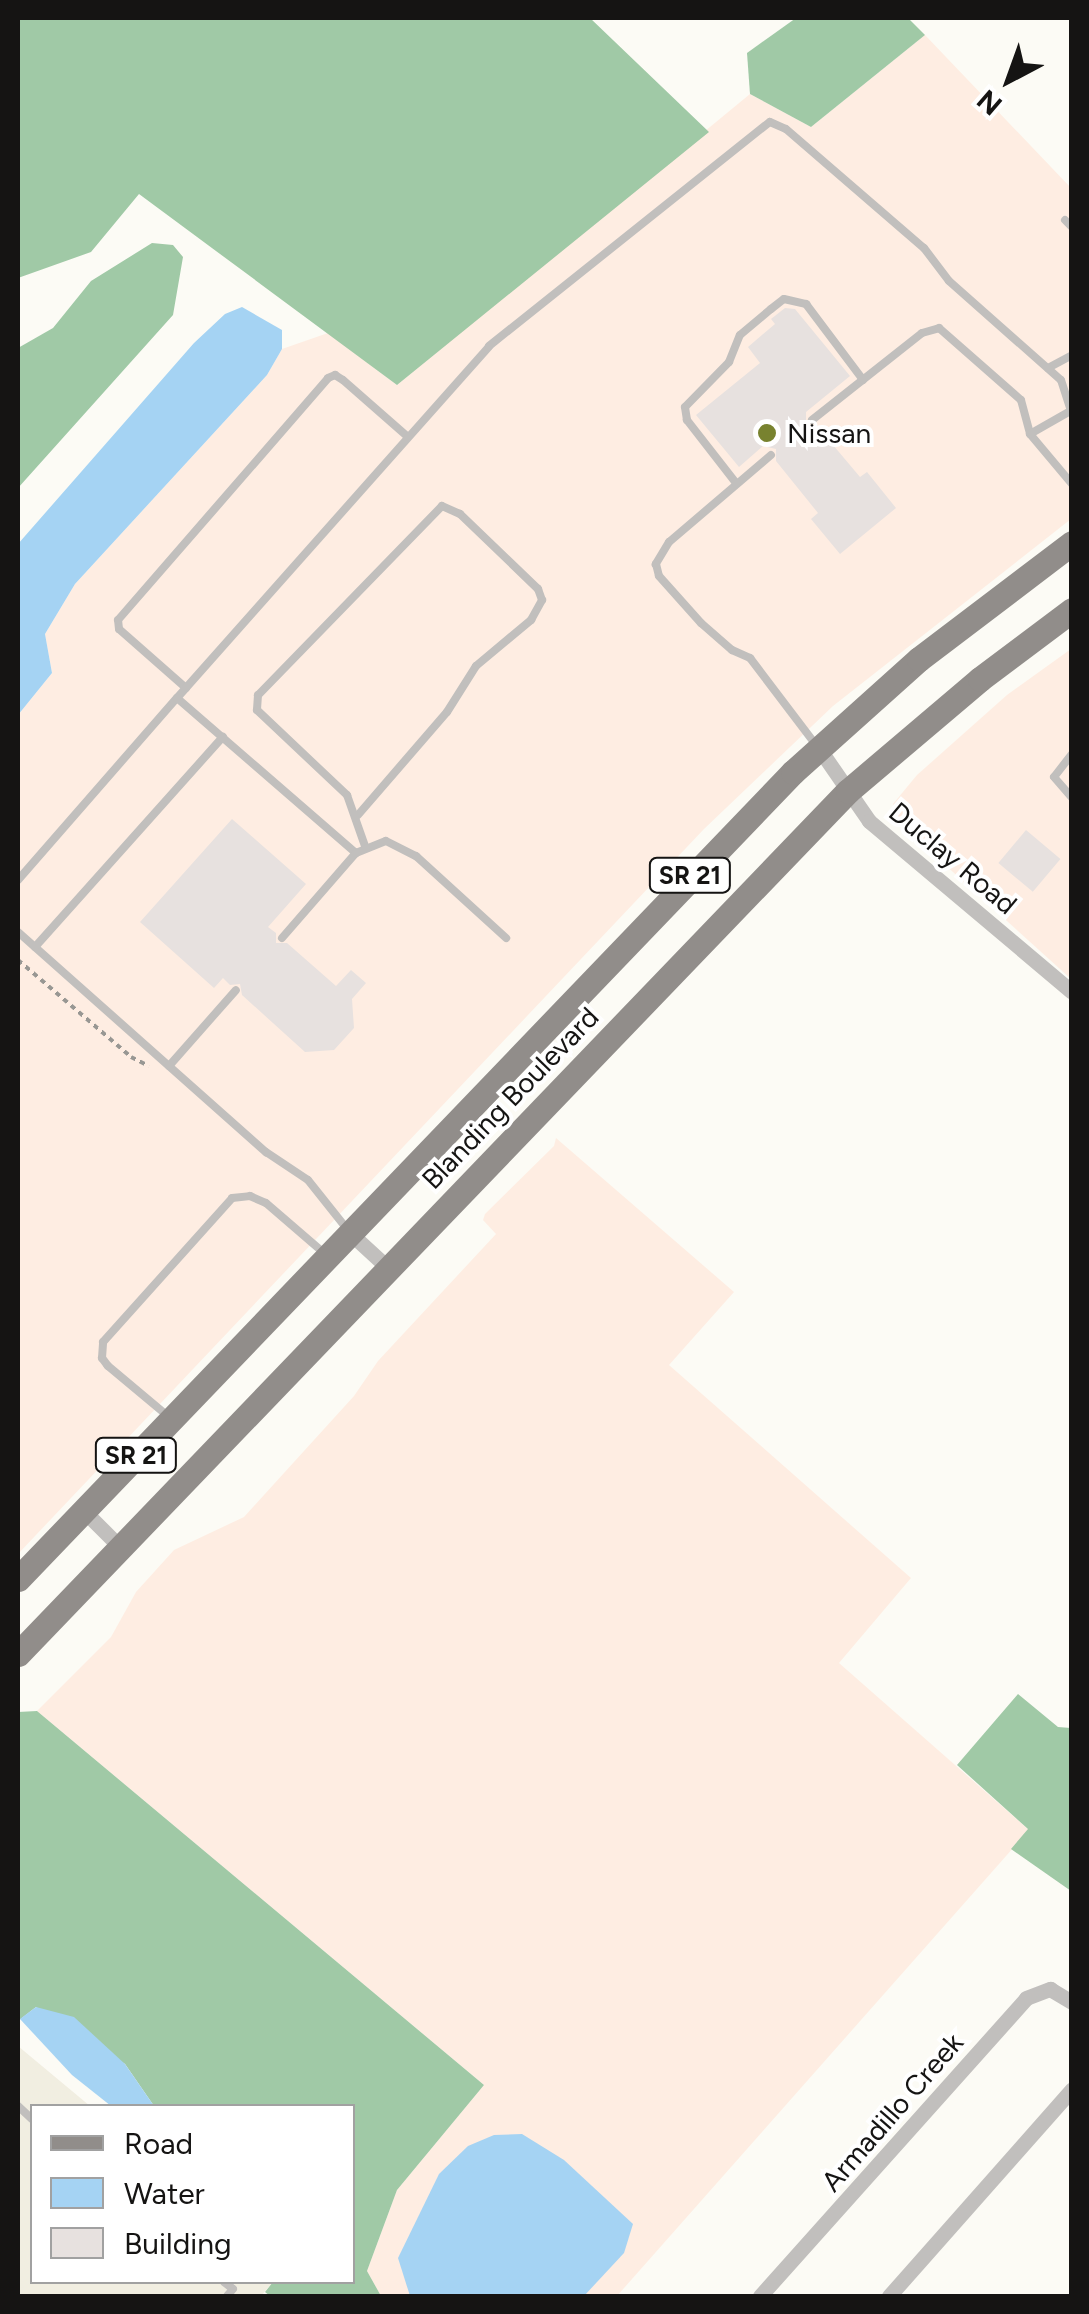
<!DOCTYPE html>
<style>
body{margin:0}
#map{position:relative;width:1089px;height:2314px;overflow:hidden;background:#fcfbf5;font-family:Figtree,sans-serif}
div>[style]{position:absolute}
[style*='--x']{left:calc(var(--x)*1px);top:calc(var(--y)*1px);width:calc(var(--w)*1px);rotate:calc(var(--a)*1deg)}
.commercial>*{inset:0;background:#feede2}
.built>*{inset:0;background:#f1eee1}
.forest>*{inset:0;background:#a0c9a6}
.water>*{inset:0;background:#a5d3f3}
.building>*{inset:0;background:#e7e1df;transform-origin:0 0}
.path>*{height:4px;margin-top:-2px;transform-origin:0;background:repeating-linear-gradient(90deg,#989793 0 5px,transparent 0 10px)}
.service>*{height:8px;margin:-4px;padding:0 4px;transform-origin:4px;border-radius:4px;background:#c1bfbd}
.minor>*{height:15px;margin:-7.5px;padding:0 7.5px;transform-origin:7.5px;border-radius:7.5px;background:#c1bfbd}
.primary>*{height:25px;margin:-12.5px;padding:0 12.5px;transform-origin:12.5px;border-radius:12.5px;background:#918d8a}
.dots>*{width:28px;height:28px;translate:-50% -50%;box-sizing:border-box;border:5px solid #fff;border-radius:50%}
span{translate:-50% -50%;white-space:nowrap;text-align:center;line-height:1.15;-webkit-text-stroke:8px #fff;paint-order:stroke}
.shield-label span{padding:2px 8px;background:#fff;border:2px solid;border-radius:8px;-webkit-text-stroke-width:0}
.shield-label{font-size:25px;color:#151413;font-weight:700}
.poi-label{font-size:28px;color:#151413}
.left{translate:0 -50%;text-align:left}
.street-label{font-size:28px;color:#151413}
.frame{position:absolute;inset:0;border:20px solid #151413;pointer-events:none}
.legend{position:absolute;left:30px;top:2104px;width:325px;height:180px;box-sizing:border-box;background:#fff;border:2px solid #a1a1a1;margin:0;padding:12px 18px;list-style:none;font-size:30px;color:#151413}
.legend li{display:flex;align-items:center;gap:20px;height:50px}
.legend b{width:50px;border:2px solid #a1a1a1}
.north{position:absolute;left:959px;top:30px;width:100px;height:100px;-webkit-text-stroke:8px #fff;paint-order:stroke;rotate:221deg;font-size:28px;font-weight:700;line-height:40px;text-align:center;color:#151413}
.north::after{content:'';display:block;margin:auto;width:35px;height:45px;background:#151413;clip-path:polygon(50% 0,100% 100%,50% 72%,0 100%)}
</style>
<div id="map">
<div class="commercial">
<div style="clip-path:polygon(925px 35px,1071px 188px,1071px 519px,833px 706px,704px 829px,18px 1554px,18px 715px,52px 673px,45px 634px,75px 584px,267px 375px,282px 349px,328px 333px,397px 385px,750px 94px,811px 127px)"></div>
<div style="clip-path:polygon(1071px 649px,1071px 979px,932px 853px,899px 820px,893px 804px,917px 775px,1007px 695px)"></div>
<div style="clip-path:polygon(556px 1138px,734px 1292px,669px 1365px,911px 1578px,839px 1663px,1029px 1830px,617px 2296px,381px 2296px,367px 2271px,397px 2190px,484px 2085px,37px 1711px,111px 1637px,136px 1592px,174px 1550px,244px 1517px,354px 1396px,378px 1361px,496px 1234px,483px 1220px,485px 1214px,554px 1146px)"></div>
</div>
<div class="built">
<div style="clip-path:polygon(18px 2046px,90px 2106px,32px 2106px,32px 2282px,273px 2282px,261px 2296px,18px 2296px)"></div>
</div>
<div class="forest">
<div style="clip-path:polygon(18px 18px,590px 18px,709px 132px,397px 385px,139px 194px,91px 252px,18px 278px)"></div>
<div style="clip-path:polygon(796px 18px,908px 18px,925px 35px,811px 127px,750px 94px,747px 53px)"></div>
<div style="clip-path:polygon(152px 243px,173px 245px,183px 257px,173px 315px,18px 488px,18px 348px,53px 328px,91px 281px)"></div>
<div style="clip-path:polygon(1018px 1694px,1058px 1727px,1071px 1728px,1071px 1891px,1011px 1849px,1028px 1829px,957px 1765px)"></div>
<div style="clip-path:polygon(37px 1711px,484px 2085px,397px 2190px,367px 2271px,381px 2296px,270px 2296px,265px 2292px,273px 2282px,352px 2282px,352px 2106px,154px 2106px,125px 2064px,36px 2007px,18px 2021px,18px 1712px)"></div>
</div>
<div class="water">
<div style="clip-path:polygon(242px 307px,282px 330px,282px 349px,267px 375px,75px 584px,45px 634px,52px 673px,18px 715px,18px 544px,194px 343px,225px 314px)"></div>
<div style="clip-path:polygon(36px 2007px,74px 2017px,125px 2064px,154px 2106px,111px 2106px,72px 2075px,20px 2019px)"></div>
<div style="clip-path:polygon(522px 2134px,564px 2160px,633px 2224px,624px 2253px,584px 2296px,410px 2296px,398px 2258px,439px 2174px,468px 2146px,494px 2135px)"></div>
</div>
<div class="building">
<div style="clip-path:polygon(785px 308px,795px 309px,850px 376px,806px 412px,806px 424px,817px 426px,860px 477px,867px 472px,896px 508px,840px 554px,811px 519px,818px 513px,776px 461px,776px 449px,763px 446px,739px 467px,696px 415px,760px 363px,748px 347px,775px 324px,771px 319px)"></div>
<div style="clip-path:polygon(232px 819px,306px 884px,268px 927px,276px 933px,276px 943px,287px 943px,336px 986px,351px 970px,366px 983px,352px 999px,354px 1028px,334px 1050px,305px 1052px,242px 995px,240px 984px,230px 985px,223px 978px,214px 988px,140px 922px)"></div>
<div style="left:1026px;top:830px;width:45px;height:43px;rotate:40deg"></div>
</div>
<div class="path">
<div style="--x:18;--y:960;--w:149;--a:40.6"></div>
<div style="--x:131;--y:1057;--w:20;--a:27"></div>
</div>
<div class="service">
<div style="--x:1065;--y:220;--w:10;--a:45"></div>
<div style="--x:1048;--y:368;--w:27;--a:-28"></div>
<div style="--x:812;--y:420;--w:140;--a:-38.3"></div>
<div style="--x:922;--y:333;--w:18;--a:-16"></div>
<div style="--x:939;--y:328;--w:109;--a:41.3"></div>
<div style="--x:1021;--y:400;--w:35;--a:75"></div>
<div style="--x:1030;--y:434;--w:65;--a:50"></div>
<div style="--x:1030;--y:434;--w:48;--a:-29.7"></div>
<div style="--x:771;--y:455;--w:134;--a:139.5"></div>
<div style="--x:669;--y:542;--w:26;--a:121"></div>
<div style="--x:656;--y:564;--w:12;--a:76"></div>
<div style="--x:659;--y:576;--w:63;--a:48.2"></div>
<div style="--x:701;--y:623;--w:41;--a:41.1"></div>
<div style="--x:732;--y:650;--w:20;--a:24"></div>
<div style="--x:750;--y:658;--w:109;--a:52.8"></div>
<div style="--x:736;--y:483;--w:80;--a:-127.9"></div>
<div style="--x:687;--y:420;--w:13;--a:-99"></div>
<div style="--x:685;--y:407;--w:63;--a:-45.6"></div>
<div style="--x:729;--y:362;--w:29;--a:-68"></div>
<div style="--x:740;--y:335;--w:40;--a:-40"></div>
<div style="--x:771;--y:309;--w:16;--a:-38"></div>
<div style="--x:784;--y:299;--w:23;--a:13"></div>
<div style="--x:806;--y:304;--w:95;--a:53.1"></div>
<div style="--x:186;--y:688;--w:89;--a:-138.6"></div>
<div style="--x:119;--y:629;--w:9;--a:-96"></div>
<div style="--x:118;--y:620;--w:320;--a:-49"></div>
<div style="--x:328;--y:378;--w:8;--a:-23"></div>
<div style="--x:335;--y:375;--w:9;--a:32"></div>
<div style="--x:343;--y:380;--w:86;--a:41.2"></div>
<div style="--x:177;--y:698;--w:470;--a:-48.4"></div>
<div style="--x:489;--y:346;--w:359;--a:-38.6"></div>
<div style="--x:770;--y:122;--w:17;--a:24"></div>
<div style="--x:786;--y:129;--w:182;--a:40.8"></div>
<div style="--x:924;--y:248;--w:41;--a:52.9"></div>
<div style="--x:949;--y:281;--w:149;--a:41.5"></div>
<div style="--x:1061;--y:380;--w:32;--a:72"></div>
<div style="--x:1072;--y:754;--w:29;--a:128"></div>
<div style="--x:1054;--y:777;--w:28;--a:49"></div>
<div style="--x:358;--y:815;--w:136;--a:-49.2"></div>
<div style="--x:447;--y:712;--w:54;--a:-57.8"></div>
<div style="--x:476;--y:666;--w:72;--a:-39.9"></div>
<div style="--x:531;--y:620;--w:23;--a:-61"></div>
<div style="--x:542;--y:600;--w:12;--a:-110"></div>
<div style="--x:538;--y:589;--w:108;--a:-136.1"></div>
<div style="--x:460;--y:514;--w:20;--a:-156"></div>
<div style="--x:442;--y:506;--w:264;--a:134.2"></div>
<div style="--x:258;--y:695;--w:15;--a:94"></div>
<div style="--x:257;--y:710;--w:124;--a:43.4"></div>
<div style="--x:347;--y:795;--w:54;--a:70.6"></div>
<div style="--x:18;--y:880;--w:242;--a:-48.9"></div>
<div style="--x:177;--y:698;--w:237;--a:40.9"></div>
<div style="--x:18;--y:932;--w:332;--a:41.6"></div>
<div style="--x:266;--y:1152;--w:50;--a:33.7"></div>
<div style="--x:308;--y:1180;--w:63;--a:51.5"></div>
<div style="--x:282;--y:938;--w:113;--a:-49"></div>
<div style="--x:356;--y:853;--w:32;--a:-22"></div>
<div style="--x:386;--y:841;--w:34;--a:27"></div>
<div style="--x:416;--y:856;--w:122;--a:42.3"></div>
<div style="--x:35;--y:947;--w:282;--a:-48.2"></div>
<div style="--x:169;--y:1066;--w:101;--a:-48.6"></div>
<div style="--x:169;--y:1417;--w:80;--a:-140.1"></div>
<div style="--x:108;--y:1366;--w:10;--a:-127"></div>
<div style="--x:102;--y:1358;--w:16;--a:-86"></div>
<div style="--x:103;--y:1342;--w:193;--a:-48.1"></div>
<div style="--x:232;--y:1198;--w:18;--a:-6"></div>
<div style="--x:250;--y:1196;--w:17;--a:24"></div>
<div style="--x:266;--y:1203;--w:77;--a:40.8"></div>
<div style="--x:18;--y:2106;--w:19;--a:43"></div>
<div style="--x:224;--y:2282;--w:11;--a:38"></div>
<div style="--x:233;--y:2289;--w:9;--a:131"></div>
</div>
<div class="minor">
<div style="--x:818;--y:747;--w:90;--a:55.4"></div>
<div style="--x:869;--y:821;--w:265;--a:40.1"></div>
<div style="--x:350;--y:1233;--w:50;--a:42.6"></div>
<div style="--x:83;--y:1510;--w:52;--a:45"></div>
<div style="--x:760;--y:2296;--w:399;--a:-48.2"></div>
<div style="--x:1026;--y:1998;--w:26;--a:-21"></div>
<div style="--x:1050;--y:1989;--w:26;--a:31"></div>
<div style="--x:889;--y:2296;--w:276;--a:-48.5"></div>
</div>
<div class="primary">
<div style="--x:18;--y:1579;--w:1119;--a:-46.16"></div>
<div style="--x:793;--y:772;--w:169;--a:-41.9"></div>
<div style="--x:919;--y:659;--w:192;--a:-37.2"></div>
<div style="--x:18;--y:1654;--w:1197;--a:-46.12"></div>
<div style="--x:848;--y:791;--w:173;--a:-40.3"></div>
<div style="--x:980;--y:679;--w:115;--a:-36.9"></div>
</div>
<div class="dots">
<div style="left:767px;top:433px;background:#78822f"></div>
</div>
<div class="shield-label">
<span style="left:690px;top:875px">SR 21</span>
<span style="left:136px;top:1455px">SR 21</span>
</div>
<div class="poi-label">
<span class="left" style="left:787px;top:433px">Nissan</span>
</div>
<div class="street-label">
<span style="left:953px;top:858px;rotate:40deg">Duclay Road</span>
<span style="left:510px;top:1098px;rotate:-46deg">Blanding Boulevard</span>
<span style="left:892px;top:2112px;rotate:-49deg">Armadillo Creek</span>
</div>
<div class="frame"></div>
<ul class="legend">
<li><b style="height:12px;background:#918d8a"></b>Road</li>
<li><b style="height:28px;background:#a5d3f3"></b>Water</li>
<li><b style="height:28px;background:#e7e1df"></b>Building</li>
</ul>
<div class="north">N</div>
</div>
